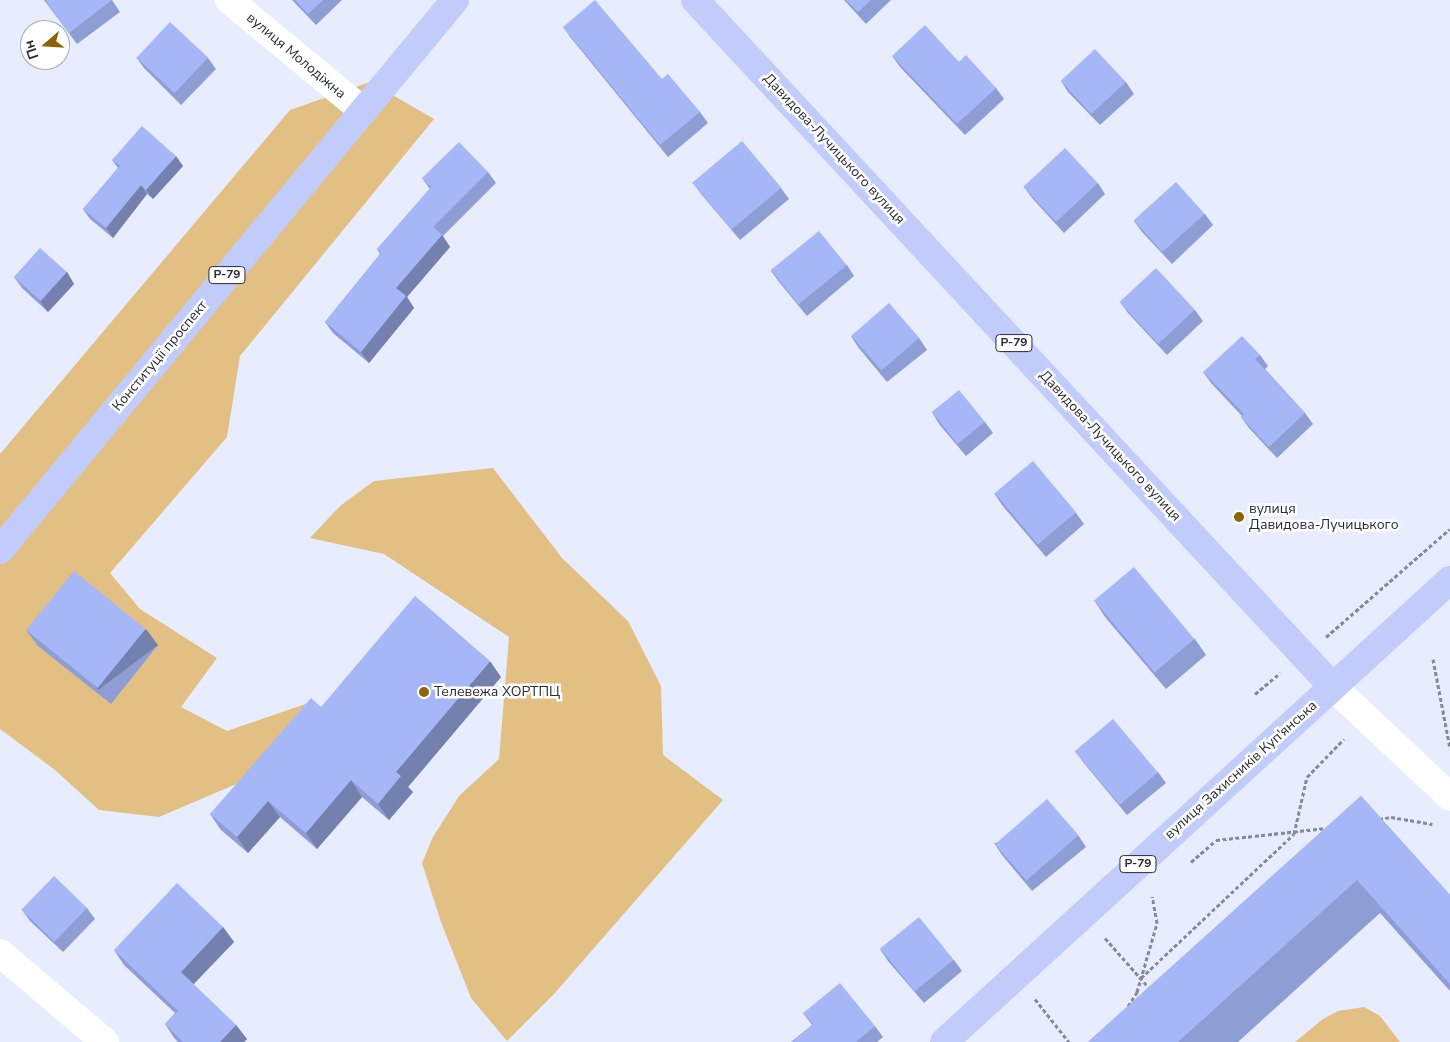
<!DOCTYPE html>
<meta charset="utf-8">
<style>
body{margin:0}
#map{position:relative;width:1450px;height:1042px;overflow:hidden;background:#e7edff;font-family:"Nunito Sans",sans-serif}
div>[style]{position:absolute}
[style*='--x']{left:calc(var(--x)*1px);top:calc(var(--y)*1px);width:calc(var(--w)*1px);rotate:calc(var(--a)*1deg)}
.green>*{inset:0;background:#e2bf83}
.path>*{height:3px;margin-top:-1.5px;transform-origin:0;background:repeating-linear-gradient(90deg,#868a98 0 4px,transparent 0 6.5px)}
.minor>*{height:28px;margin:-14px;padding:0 14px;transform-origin:14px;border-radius:14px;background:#fff}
.major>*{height:28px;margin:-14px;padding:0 14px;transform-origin:14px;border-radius:14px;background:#c1ccfb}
.wall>*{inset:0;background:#8f9dd5}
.shaded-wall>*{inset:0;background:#7480ae;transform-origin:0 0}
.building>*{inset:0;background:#a6b7f8;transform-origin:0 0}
.dots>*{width:14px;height:14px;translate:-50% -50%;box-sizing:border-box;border:2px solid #fff;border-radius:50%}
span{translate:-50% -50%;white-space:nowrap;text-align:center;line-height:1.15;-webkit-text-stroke:5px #fff;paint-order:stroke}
.shield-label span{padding:1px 4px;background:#fff;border:1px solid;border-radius:4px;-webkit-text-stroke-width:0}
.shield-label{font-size:12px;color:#292b34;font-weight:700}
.street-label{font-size:14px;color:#292b34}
.poi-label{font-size:14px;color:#292b34}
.left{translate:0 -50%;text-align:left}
.north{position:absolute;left:20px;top:20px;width:50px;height:50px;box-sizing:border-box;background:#fff;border:1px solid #a9aaae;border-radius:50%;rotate:251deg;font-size:14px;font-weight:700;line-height:20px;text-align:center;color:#292b34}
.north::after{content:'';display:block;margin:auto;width:18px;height:22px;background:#8c6407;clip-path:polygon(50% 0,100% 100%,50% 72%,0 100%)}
</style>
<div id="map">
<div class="green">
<div style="clip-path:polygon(370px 82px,434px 119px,240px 356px,227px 437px,110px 573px,140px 609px,217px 658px,181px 707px,227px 731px,314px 701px,241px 782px,159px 817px,99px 810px,55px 770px,0 729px,0 454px,290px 110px)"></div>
<div style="clip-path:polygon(493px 468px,562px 558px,628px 621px,661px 686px,663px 755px,723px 800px,554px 994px,507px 1041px,471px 998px,441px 922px,422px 863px,433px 837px,459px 796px,499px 759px,509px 637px,384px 554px,310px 538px,340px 506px,374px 481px)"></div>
<div style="clip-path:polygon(1364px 1007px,1380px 1016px,1400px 1042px,1295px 1042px,1323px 1019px,1338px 1011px)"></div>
</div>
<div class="path">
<div style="--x:1326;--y:637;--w:164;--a:-41.1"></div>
<div style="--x:1433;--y:659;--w:91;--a:79.2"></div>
<div style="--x:1255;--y:694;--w:33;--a:-40"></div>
<div style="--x:1379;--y:819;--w:12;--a:-9"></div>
<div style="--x:1391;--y:817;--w:42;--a:9.7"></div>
<div style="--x:1191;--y:862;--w:33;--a:-41"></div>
<div style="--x:1216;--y:840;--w:111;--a:-6.2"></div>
<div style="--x:1105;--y:938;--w:69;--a:48.5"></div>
<div style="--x:1141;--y:978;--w:210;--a:-43.3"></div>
<div style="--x:1294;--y:834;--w:58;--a:-77.2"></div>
<div style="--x:1307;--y:777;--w:53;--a:-45.8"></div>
<div style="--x:1035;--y:999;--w:55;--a:51.7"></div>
<div style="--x:1128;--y:1006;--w:17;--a:-57"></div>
<div style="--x:1137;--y:992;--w:72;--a:-73.8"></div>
<div style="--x:1157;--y:923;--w:27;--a:-100"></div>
</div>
<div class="minor">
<div style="--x:229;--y:0;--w:174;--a:39.6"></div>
<div style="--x:1332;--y:686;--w:162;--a:43.2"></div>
<div style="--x:0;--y:953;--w:138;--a:40.3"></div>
</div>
<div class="major">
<div style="--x:695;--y:0;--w:936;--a:47.12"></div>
<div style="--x:0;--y:550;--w:714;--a:-50.4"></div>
<div style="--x:944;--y:1042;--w:685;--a:-42.4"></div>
</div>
<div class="wall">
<div style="clip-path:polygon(44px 0,112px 0,120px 12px,77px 44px)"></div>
<div style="clip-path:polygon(292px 0,342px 0,316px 25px)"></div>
<div style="clip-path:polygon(844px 0,891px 0,866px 24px)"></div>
<div style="clip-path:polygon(563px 27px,662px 79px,700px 112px,708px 123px,668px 157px,571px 38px)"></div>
<div style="clip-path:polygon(892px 56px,959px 62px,996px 88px,1004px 99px,965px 135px,900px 67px)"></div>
<div style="clip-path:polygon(136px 57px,208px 58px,216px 69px,181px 105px,144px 68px)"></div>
<div style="clip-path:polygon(1061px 81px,1126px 82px,1134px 94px,1100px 125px,1068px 92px)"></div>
<div style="clip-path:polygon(112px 160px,183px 166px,153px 199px,147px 194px,113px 238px,90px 219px,83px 209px,118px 168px)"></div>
<div style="clip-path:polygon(488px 172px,496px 183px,443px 236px,450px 247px,407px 297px,414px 308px,369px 363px,333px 333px,325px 322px,380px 254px,377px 249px,430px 189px,422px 178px)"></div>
<div style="clip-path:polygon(693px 183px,781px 188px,789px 199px,740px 240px,701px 194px)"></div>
<div style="clip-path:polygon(1098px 183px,1105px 194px,1064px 233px,1032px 198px,1024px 187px)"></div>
<div style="clip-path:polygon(1205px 214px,1213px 225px,1172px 264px,1142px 232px,1134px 221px)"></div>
<div style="clip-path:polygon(847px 265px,854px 276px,807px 316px,779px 282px,771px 271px)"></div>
<div style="clip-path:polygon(67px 272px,74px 284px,48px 312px,22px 288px,14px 277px)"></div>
<div style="clip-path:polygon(1120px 302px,1195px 310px,1203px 321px,1167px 355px,1128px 313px)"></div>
<div style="clip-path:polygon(851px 336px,919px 338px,927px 350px,887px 382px,858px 347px)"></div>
<div style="clip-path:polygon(1260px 355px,1268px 366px,1265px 369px,1305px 413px,1313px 424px,1277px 458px,1249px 428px,1241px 417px,1242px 416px,1211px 383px,1203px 372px)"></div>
<div style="clip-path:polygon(932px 412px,985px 422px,993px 433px,966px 456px,939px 424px)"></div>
<div style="clip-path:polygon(994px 493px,1076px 513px,1084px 524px,1046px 557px,1002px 505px)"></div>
<div style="clip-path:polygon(1094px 600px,1195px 639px,1206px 655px,1166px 689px,1105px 617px)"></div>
<div style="clip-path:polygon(26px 630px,158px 645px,111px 704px,38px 646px)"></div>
<div style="clip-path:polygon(501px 677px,408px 787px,413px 792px,389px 820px,362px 797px,317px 849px,280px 817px,248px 853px,221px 830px,210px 814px,321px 707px)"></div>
<div style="clip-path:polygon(1075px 751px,1158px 772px,1166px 783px,1127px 815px,1083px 762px)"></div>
<div style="clip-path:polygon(1361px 796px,1450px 895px,1450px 991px,1380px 913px,1238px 1042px,1088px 1042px)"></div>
<div style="clip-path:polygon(1078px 835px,1086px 847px,1032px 891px,1002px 855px,994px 843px)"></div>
<div style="clip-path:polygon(87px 908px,95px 919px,63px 952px,30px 921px,22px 910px)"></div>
<div style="clip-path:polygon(223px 927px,234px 942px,193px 984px,236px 1025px,247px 1039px,244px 1042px,178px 1042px,175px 1039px,165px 1024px,175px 1013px,124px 965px,114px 950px)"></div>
<div style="clip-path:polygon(880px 949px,954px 960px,962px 971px,924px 1003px,888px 961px)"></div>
<div style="clip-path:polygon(803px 1013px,875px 1026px,883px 1037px,877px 1042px,791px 1042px,812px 1025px)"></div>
</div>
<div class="shaded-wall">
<div style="clip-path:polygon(176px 156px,183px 166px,153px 199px,146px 190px)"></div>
<div style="clip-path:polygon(141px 185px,147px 194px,113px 238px,106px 228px)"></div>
<div style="clip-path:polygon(442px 235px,450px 247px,407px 297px,414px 308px,369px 363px,361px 352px,396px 288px)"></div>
<div style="clip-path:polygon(67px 272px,74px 284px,48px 312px,40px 301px)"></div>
<div style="left:146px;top:629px;width:20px;height:75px;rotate:53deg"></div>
<div style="clip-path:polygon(490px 661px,501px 677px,408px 787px,413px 792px,389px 820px,378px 804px,396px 772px)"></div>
<div style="clip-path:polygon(351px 780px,362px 797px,317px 849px,306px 833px)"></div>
<div style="clip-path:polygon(268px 801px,280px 817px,248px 853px,237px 837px)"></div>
<div style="clip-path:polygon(223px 927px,234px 942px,191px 987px,181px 972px)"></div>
<div style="clip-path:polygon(236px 1025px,247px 1039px,244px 1042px,220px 1042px)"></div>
</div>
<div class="building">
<div style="clip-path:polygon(45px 0,112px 0,69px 33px)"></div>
<div style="clip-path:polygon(295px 0,323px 0,308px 14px)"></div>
<div style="clip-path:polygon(595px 0,662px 79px,668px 74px,700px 112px,660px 145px,563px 27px)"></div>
<div style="clip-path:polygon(846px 0,871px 0,858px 12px)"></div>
<div style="left:170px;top:22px;width:52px;height:49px;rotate:43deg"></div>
<div style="clip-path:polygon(925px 25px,959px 62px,966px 55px,996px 88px,957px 124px,892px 56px)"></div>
<div style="left:1095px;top:49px;width:45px;height:47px;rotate:47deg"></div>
<div style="clip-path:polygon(142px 126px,176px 156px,146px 190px,141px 185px,106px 228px,83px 209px,120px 166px,112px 160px)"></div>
<div style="left:742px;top:141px;width:61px;height:65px;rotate:50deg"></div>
<div style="clip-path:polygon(459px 142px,488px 172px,433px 227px,442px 235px,396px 288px,406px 296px,361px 352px,325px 322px,381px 253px,377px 249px,431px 187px,422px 178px)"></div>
<div style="left:1065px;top:148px;width:48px;height:57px;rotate:47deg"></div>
<div style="left:1176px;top:182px;width:43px;height:57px;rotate:48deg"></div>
<div style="left:819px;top:231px;width:44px;height:62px;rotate:51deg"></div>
<div style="left:40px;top:248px;width:36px;height:39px;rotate:42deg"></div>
<div style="left:1156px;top:268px;width:57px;height:50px;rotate:47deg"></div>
<div style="left:889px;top:303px;width:46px;height:50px;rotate:49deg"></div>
<div style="clip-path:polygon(1242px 336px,1260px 355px,1255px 359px,1305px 413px,1269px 447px,1241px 417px,1244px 414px,1203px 372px)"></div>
<div style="left:959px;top:390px;width:41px;height:35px;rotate:51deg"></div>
<div style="left:1033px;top:461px;width:67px;height:50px;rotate:50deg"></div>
<div style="left:1134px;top:567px;width:94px;height:52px;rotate:50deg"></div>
<div style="left:74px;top:571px;width:92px;height:76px;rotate:39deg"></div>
<div style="clip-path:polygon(415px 596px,490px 661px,396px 772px,401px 776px,378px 804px,351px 780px,306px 833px,268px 801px,237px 837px,210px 814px,311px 698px,321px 707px)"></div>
<div style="left:1113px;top:719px;width:70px;height:50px;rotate:50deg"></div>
<div style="clip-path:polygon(1361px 796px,1450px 895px,1450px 984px,1357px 880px,1178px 1042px,1088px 1042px)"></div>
<div style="left:1047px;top:799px;width:48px;height:69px;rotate:49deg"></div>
<div style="left:54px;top:876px;width:46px;height:47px;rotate:44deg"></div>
<div style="clip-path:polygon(177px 883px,223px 927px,181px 972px,236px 1025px,220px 1042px,183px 1042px,165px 1024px,178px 1011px,114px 950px)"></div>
<div style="left:919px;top:917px;width:55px;height:50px;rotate:51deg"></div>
<div style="clip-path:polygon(840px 983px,875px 1026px,856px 1042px,792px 1042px,813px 1024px,803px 1013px)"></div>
</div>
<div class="dots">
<div style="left:1239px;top:517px;background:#8c6407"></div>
<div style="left:424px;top:692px;background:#8c6407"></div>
</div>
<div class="shield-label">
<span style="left:227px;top:275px">Р-79</span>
<span style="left:1014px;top:343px">Р-79</span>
<span style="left:1138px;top:864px">Р-79</span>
</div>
<div class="street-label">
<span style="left:296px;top:56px;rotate:40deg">вулиця Молодiжна</span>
<span style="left:834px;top:149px;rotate:47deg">Давидова-Лучицького вулиця</span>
<span style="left:160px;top:356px;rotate:-50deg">Конституції проспект</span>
<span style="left:1110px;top:446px;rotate:47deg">Давидова-Лучицького вулиця</span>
<span style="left:1241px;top:770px;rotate:-42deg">вулиця Захисників Куп'янська</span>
</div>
<div class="poi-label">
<span class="left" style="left:1249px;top:517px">вулиця<br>Давидова-Лучицького</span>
<span class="left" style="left:434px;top:692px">Телевежа ХОРТПЦ</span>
</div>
<div class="north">Пн</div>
</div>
